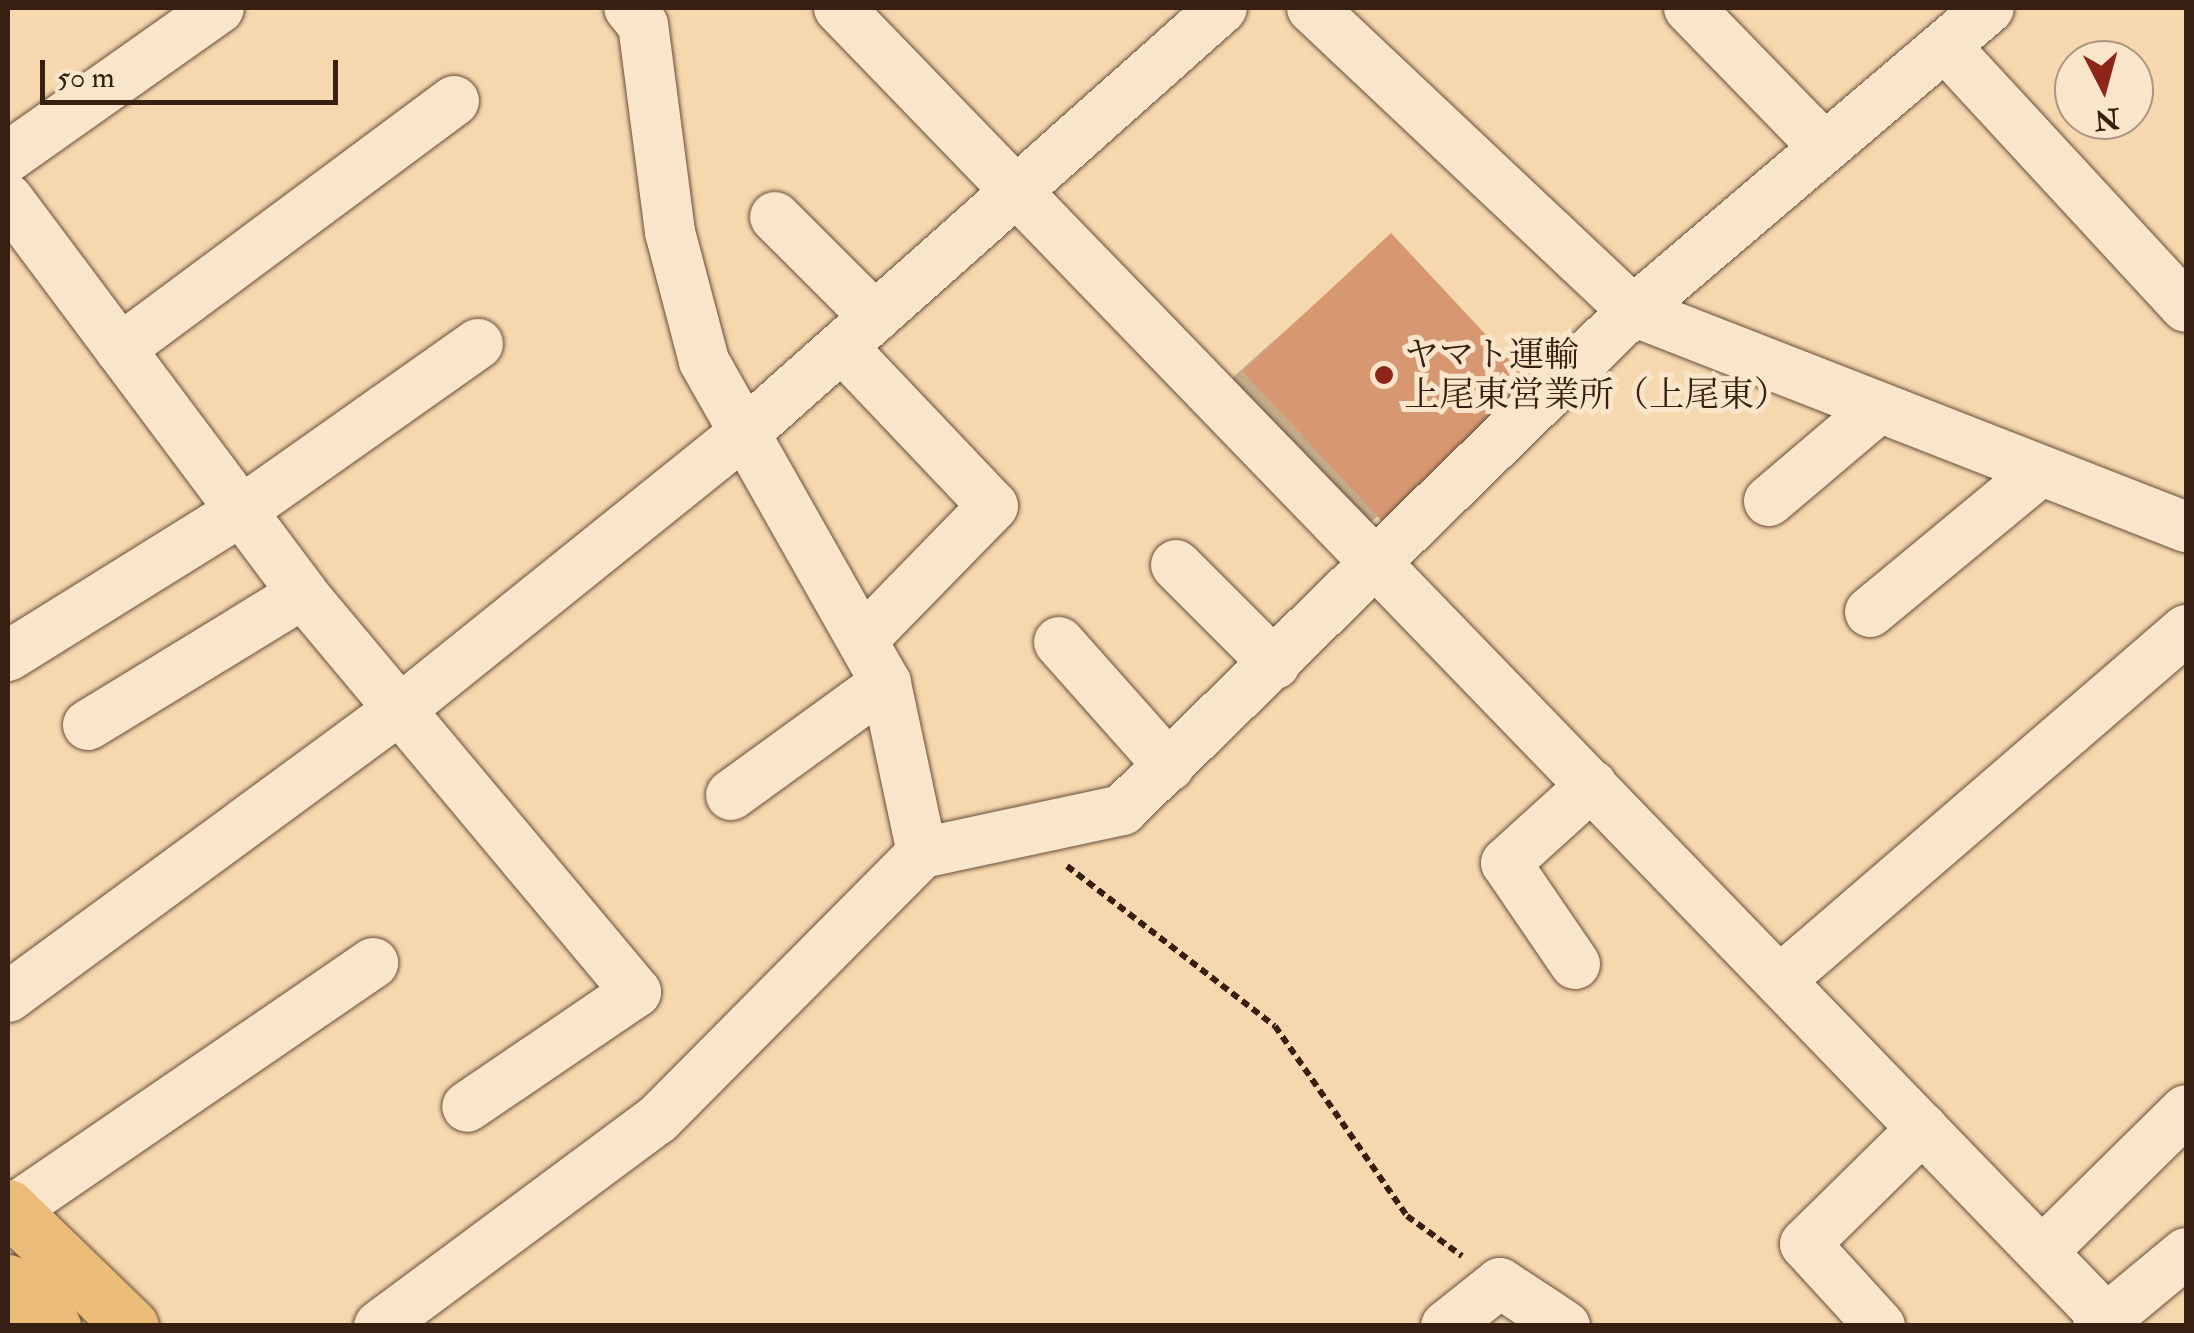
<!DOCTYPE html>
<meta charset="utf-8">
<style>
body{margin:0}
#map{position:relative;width:2194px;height:1333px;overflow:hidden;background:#f6d8ae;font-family:"IM FELL Double Pica","Noto Serif JP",serif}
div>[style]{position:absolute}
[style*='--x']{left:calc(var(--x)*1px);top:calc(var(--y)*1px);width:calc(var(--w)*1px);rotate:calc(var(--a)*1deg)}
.shadow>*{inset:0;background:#0003}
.building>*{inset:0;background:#d79871;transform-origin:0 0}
.path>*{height:6px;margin-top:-3px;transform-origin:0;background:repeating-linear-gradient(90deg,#372012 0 8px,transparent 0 13px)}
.roads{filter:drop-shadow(0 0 2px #674e39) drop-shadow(0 0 2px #674e39)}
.minor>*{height:50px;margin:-25px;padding:0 25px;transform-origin:25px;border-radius:25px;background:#f9e6ca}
.major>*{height:55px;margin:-27.5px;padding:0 27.5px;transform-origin:27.5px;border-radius:27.5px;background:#ebbc77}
.dots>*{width:28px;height:28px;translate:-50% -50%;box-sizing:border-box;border:5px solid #f9e6ca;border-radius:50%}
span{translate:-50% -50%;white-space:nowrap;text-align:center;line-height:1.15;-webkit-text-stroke:10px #f9e6ca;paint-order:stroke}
.poi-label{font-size:35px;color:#372012}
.left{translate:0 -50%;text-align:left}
.frame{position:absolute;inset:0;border:10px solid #372012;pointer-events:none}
.north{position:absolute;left:2054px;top:40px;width:100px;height:100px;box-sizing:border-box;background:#f9e6ca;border:2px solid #ab9780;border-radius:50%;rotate:174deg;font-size:28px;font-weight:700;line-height:40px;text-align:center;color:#372012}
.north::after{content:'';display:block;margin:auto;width:35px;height:45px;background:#8f2418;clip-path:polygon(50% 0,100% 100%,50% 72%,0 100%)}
.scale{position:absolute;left:40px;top:60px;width:298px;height:45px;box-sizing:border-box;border:5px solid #372012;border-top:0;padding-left:12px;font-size:30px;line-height:35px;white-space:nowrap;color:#372012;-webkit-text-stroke:8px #f9e6ca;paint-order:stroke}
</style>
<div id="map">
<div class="shadow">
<div style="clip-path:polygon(1391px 236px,1498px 410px,1352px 539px,1212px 396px)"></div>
</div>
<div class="building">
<div style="left:1391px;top:233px;width:204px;height:203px;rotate:47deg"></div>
</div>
<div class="path">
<div style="--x:1067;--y:866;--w:262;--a:37.6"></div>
<div style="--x:1275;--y:1026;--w:231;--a:55.2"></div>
<div style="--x:1407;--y:1216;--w:68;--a:36"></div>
</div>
<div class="roads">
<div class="minor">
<div style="--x:839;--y:8;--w:1833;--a:45.97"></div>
<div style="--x:1312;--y:8;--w:441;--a:43.3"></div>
<div style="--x:1633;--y:311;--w:594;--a:21.34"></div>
<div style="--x:1689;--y:8;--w:194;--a:45.8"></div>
<div style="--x:1945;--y:46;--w:355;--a:47.3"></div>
<div style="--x:8;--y:157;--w:258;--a:-35.2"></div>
<div style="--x:8;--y:199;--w:493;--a:53.2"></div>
<div style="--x:303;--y:594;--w:519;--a:50.08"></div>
<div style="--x:636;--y:992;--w:204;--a:145.8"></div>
<div style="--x:775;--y:217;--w:141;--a:45"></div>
<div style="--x:842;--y:347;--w:219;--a:46.5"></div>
<div style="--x:993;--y:506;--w:186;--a:134.3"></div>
<div style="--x:120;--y:349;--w:416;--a:-36.6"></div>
<div style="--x:1769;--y:501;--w:139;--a:-40.3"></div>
<div style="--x:1176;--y:565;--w:140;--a:45"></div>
<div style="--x:1870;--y:612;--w:217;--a:-39.6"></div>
<div style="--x:1059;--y:642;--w:166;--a:48.4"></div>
<div style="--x:8;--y:656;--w:274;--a:-31.9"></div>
<div style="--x:241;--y:511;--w:290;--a:-35.2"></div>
<div style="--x:88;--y:725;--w:252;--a:-31.4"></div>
<div style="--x:731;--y:795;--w:191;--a:-35.9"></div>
<div style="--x:922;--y:853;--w:205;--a:-12.1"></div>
<div style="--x:1122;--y:810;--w:714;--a:-44.32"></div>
<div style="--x:1633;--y:311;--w:467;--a:-40.4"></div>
<div style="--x:1575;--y:964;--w:122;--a:-124.3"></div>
<div style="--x:1506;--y:863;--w:116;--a:-42.2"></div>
<div style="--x:1780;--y:980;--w:536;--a:-40.76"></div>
<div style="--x:8;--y:997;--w:489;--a:-36.3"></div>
<div style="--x:402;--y:708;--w:445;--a:-38.8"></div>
<div style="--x:749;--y:429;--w:633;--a:-41.67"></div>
<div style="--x:11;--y:1211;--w:439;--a:-34.4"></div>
<div style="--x:2042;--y:1252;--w:202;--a:-44.6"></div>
<div style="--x:379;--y:1326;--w:347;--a:-36.6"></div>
<div style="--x:658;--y:1119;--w:375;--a:-45.2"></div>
<div style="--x:922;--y:853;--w:174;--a:-102"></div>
<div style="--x:886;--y:683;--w:370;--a:-119.5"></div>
<div style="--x:704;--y:361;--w:133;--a:-104.8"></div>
<div style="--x:670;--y:232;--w:209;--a:-97.4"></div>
<div style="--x:643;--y:25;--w:22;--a:-129"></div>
<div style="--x:1446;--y:1326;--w:69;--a:-38.5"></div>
<div style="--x:1500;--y:1283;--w:78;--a:33.5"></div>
<div style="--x:1880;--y:1326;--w:111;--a:-132.4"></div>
<div style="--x:1805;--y:1244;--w:165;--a:-44.5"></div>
<div style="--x:2098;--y:1326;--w:114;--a:-39.7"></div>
</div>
<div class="major">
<div style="--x:8;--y:1207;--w:171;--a:44.1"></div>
<div style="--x:8;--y:1282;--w:63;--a:44.4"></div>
</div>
</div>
<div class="dots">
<div style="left:1384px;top:375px;background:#8f2418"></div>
</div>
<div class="poi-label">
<span class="left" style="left:1404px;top:375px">ヤマト運輸<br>上尾東営業所（上尾東）</span>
</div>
<div class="frame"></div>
<div class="north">N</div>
<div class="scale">50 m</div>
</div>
